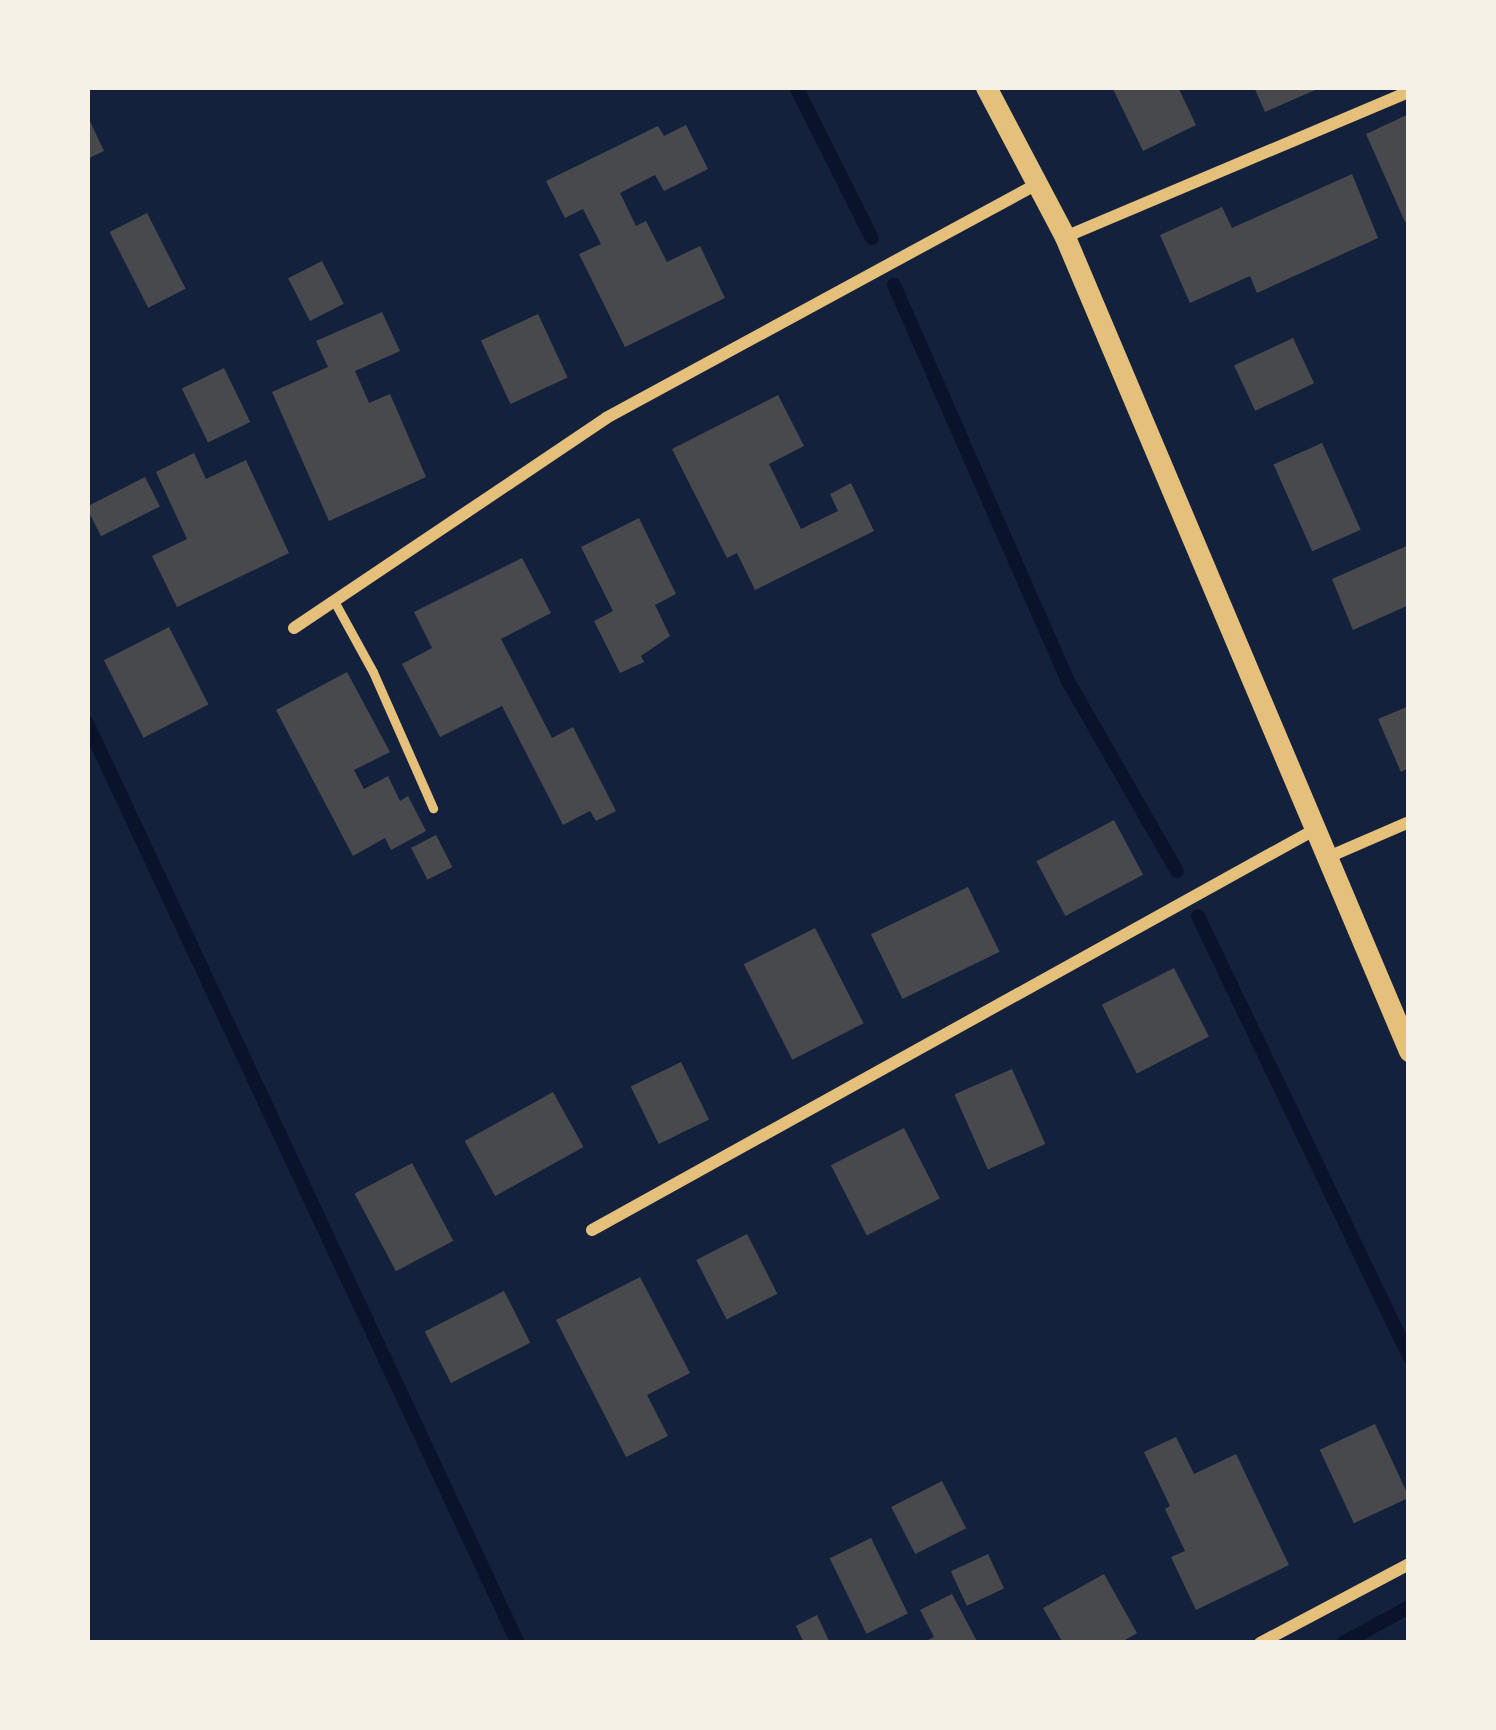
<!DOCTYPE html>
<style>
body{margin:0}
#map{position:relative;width:1496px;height:1730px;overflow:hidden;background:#14213d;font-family:Inter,sans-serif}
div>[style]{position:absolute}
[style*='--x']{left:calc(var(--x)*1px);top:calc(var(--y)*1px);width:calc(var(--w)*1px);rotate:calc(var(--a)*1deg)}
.stream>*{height:14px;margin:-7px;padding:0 7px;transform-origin:7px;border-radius:7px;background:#0b132b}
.building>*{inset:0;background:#48494c;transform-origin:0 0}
.service>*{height:9px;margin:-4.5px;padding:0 4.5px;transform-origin:4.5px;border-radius:4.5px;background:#e5c07b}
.minor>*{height:12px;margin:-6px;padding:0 6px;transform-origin:6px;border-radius:6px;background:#e5c07b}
.tertiary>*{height:21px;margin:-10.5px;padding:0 10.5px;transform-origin:10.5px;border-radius:10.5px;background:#e5c07b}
span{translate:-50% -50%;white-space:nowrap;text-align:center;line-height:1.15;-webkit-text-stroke:12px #f6f1e7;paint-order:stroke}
.frame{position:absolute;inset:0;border:90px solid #f6f1e7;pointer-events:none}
</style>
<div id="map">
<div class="stream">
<div style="--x:796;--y:87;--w:169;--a:63.3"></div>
<div style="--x:894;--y:285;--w:433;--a:66.3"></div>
<div style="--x:1068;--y:681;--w:219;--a:60.2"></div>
<div style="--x:87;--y:723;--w:1016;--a:64.9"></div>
<div style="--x:1198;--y:916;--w:488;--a:64.4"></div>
<div style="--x:1343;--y:1643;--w:75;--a:-28.6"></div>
</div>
<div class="building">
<div style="clip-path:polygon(1112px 87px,1178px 87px,1196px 125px,1143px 151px)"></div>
<div style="clip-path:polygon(1254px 87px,1322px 87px,1265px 112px)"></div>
<div style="clip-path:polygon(1409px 114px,1409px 220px,1405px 222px,1366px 134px)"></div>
<div style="clip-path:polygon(87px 115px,104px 151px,87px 159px)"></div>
<div style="clip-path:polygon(686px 125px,708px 169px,664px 191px,655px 175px,620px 193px,636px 226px,646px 221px,667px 262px,700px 246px,725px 298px,625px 347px,579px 254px,601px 244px,583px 209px,565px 218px,546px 181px,658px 126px,664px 136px)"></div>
<div style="clip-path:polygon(1352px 174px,1378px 238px,1257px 293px,1250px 276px,1190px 303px,1160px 235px,1222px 207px,1232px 228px)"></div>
<div style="left:147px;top:213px;width:85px;height:42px;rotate:63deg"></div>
<div style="left:322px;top:261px;width:48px;height:38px;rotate:63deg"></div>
<div style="clip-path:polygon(382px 312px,400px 351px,355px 371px,369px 403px,390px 394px,426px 477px,329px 521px,272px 392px,328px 367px,316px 341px)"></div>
<div style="left:538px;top:314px;width:70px;height:63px;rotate:65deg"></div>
<div style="left:1293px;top:338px;width:50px;height:65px;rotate:65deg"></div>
<div style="left:224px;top:368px;width:60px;height:47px;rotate:64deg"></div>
<div style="clip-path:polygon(778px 395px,804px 446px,769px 464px,801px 529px,838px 511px,830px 494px,851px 483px,874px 531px,755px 590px,737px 553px,727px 558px,672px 449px)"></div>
<div style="left:1322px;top:443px;width:95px;height:53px;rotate:66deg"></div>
<div style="clip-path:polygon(194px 453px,206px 479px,246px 460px,289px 553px,177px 607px,152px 556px,187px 539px,156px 472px)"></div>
<div style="left:145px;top:477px;width:33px;height:66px;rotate:63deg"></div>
<div style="clip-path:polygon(639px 518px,676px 594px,655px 605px,670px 636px,641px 656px,644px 662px,620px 673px,594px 621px,613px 611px,581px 547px)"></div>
<div style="clip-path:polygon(1409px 545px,1409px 605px,1353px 630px,1332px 579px)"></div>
<div style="clip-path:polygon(522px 558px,551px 613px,501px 639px,552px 738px,573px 727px,616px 811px,596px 821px,590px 811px,563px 825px,502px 706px,440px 737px,402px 664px,432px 648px,414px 612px)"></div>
<div style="left:169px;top:627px;width:87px;height:73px;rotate:63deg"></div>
<div style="clip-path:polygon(347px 672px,390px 752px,354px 770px,364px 789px,388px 776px,400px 801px,408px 796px,426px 831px,391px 850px,385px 838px,353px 856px,276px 710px)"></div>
<div style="clip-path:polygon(1409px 706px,1409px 768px,1401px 772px,1378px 719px)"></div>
<div style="left:1114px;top:820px;width:62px;height:88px;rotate:62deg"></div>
<div style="left:436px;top:835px;width:36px;height:28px;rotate:63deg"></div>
<div style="left:968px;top:887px;width:72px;height:108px;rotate:64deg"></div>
<div style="left:815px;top:928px;width:107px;height:80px;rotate:63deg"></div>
<div style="left:1174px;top:968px;width:77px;height:81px;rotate:63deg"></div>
<div style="left:681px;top:1062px;width:64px;height:56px;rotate:64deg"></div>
<div style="left:1012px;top:1069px;width:82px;height:63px;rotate:66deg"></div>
<div style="left:553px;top:1092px;width:63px;height:101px;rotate:61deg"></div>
<div style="left:904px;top:1128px;width:79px;height:82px;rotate:63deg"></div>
<div style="left:412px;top:1163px;width:88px;height:65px;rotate:62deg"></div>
<div style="left:747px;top:1234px;width:67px;height:57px;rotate:63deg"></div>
<div style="clip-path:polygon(640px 1277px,690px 1373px,647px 1395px,668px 1436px,626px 1457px,556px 1320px)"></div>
<div style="left:504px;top:1291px;width:58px;height:89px;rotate:63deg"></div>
<div style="left:1375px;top:1424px;width:81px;height:61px;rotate:65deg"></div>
<div style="clip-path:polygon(1176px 1437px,1194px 1474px,1236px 1454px,1289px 1565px,1196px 1610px,1171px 1557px,1185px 1551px,1165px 1509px,1170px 1506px,1144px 1452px)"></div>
<div style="left:942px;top:1481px;width:53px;height:57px;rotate:63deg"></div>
<div style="left:871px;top:1538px;width:84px;height:46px;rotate:64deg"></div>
<div style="left:988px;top:1554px;width:38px;height:41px;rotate:65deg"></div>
<div style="clip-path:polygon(1104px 1574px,1137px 1633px,1120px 1643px,1063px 1643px,1043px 1608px)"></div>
<div style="clip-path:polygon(952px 1594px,978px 1643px,922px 1643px,934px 1637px,920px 1610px)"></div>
<div style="clip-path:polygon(817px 1615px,830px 1643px,804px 1643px,796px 1626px)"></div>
</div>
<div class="service">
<div style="--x:334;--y:601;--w:81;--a:61.2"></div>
<div style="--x:373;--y:672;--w:149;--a:66.2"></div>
</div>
<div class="minor">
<div style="--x:1065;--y:237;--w:373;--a:-22.9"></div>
<div style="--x:294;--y:628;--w:376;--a:-33.9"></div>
<div style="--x:606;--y:418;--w:492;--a:-28.5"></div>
<div style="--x:1326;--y:858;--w:90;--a:-23.4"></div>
<div style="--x:592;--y:1230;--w:825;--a:-28.99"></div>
<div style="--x:1260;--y:1643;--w:169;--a:-27.9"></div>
</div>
<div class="tertiary">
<div style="--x:986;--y:87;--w:170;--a:62.2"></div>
<div style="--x:1065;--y:237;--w:884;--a:67.09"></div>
</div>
<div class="frame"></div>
</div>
